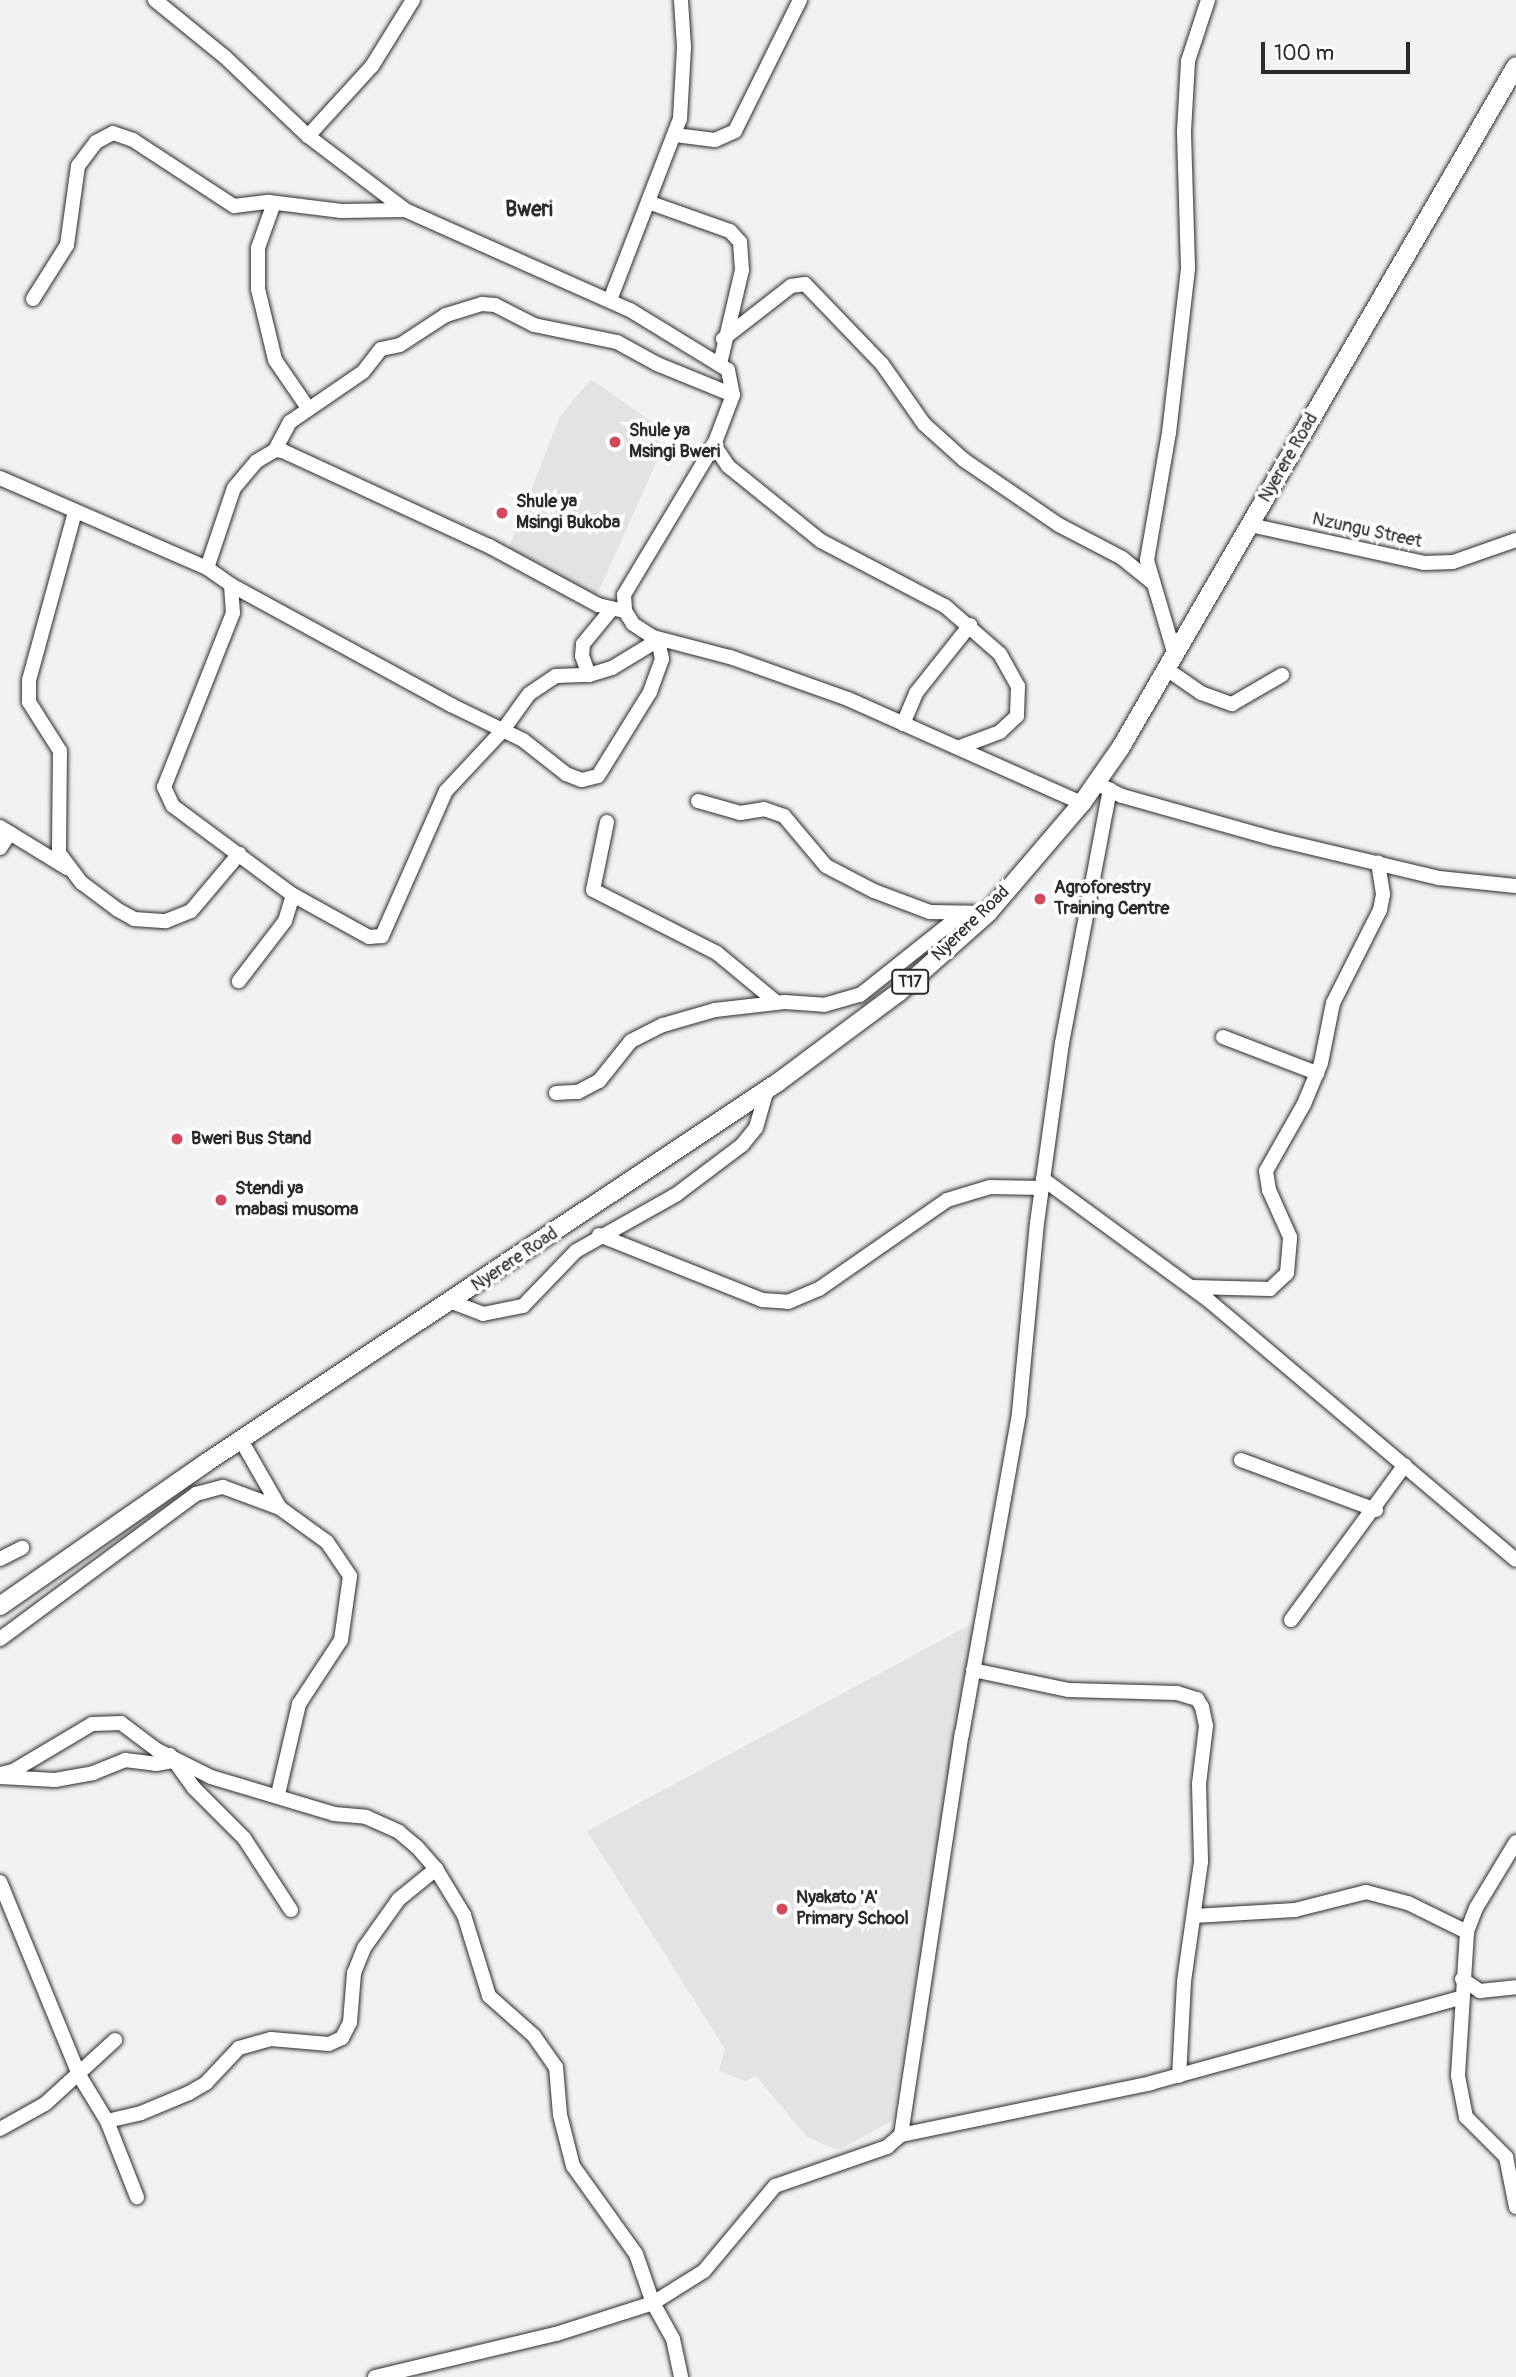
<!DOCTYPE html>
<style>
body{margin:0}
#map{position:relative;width:1516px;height:2377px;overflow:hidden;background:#f2f2f2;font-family:Pangolin,sans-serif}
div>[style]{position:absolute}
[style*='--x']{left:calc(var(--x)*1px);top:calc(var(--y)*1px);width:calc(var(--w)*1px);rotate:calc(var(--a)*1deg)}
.built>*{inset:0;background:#e3e3e3}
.roads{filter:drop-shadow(0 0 2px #2b2b2b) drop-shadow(0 0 2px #2b2b2b)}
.minor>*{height:14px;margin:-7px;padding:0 7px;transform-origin:7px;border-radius:7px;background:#fff}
.major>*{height:18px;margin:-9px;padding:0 9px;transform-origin:9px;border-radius:9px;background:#fff}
.dots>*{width:19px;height:19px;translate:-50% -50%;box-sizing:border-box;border:4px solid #fff;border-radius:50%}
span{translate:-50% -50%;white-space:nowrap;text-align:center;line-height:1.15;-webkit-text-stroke:7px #fff;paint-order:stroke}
.shield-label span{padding:2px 5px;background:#fff;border:2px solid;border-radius:5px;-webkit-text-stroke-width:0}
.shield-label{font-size:16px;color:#2b2b2b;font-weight:700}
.poi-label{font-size:18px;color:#2b2b2b;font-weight:700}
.left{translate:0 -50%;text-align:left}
.street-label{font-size:18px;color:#2b2b2b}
.quarter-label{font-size:21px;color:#2b2b2b;font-weight:700}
.scale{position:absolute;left:1261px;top:42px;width:149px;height:32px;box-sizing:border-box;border:4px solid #2b2b2b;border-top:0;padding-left:9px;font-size:21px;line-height:24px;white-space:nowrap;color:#2b2b2b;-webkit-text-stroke:5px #fff;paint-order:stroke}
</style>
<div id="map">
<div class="built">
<div style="clip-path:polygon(591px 379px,669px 434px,597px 595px,506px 555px,560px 416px)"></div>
<div style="clip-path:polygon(977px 1621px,892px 2121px,838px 2150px,807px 2137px,756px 2076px,745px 2081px,719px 2071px,725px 2049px,587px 1831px)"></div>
</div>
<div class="roads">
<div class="minor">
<div style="--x:155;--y:0;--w:90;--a:39.2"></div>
<div style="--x:225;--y:57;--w:115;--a:43.6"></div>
<div style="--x:308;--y:136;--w:122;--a:37.3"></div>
<div style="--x:405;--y:210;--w:246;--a:24"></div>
<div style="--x:630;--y:310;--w:115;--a:31.5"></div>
<div style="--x:728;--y:370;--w:25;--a:79"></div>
<div style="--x:733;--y:395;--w:53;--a:110.8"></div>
<div style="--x:714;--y:445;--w:175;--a:121"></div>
<div style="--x:624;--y:595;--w:16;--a:86"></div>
<div style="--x:625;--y:611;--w:15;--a:58"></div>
<div style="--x:633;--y:624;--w:24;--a:33"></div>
<div style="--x:653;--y:637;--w:80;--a:14.6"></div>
<div style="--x:730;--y:657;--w:125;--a:19.6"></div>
<div style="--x:848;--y:699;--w:256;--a:24"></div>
<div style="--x:675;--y:135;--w:40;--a:7.1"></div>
<div style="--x:715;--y:140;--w:22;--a:-24"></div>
<div style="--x:735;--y:131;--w:146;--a:-63.6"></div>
<div style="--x:308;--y:136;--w:95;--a:-47.6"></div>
<div style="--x:372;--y:66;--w:78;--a:-58.2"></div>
<div style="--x:648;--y:202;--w:87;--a:19.5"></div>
<div style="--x:730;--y:231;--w:15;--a:48"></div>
<div style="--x:740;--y:242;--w:28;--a:86"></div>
<div style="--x:742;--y:270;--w:97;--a:103.2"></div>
<div style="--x:274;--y:203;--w:48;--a:109.6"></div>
<div style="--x:258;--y:248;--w:41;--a:90"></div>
<div style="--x:258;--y:289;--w:73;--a:76.5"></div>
<div style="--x:275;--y:360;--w:58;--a:55.5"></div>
<div style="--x:33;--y:299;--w:64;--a:-57.8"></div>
<div style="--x:67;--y:245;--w:80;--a:-82.1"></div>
<div style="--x:78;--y:166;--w:30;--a:-53"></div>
<div style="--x:96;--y:142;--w:19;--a:-28"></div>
<div style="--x:113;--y:133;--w:21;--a:19"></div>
<div style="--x:133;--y:140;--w:121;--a:33.2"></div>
<div style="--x:234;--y:206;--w:35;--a:-7"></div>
<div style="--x:269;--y:202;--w:73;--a:7.1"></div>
<div style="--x:341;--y:211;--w:64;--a:-0.9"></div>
<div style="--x:610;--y:300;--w:194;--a:-68.9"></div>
<div style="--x:680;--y:119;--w:72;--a:-86.8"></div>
<div style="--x:684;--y:47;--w:47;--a:-93.7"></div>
<div style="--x:723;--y:339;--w:86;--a:-37.9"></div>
<div style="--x:791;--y:286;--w:14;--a:-8"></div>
<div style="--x:805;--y:284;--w:111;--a:46.1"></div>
<div style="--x:882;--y:364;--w:73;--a:55"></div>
<div style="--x:924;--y:424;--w:54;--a:42"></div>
<div style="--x:964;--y:460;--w:115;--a:34.4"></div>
<div style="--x:1059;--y:525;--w:71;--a:27.6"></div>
<div style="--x:1122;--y:558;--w:40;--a:39"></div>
<div style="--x:714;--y:445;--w:25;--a:56"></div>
<div style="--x:728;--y:466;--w:119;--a:38.9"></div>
<div style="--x:821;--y:541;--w:140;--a:27.7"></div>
<div style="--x:945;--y:606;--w:73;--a:41.1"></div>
<div style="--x:1000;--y:654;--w:37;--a:61"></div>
<div style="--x:1018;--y:686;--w:30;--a:92"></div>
<div style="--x:1017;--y:716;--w:23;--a:137"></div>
<div style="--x:1000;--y:732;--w:43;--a:159.4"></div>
<div style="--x:275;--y:450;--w:32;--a:-62"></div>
<div style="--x:290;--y:422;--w:88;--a:-34.4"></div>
<div style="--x:363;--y:372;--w:29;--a:-52"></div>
<div style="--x:381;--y:349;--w:19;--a:-12"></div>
<div style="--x:400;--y:345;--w:55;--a:-33.1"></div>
<div style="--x:446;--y:315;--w:38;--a:-17"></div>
<div style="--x:482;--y:304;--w:13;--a:4"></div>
<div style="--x:495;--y:305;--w:44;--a:27.1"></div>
<div style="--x:534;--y:325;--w:85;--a:11.6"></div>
<div style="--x:617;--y:342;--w:46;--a:28.8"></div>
<div style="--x:657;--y:364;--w:82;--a:22.2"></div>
<div style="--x:0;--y:478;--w:226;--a:23.5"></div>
<div style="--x:207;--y:568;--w:29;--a:35"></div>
<div style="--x:231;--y:585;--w:28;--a:86"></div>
<div style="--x:233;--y:613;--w:187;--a:111.6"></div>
<div style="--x:164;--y:787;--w:21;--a:65"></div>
<div style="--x:173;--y:806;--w:149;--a:36.6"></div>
<div style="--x:293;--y:895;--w:27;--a:107"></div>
<div style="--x:285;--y:921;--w:76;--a:127.5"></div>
<div style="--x:75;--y:512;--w:174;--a:105.3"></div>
<div style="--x:29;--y:680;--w:22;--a:90"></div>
<div style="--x:29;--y:702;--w:58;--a:57.7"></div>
<div style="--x:60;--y:751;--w:102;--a:90.6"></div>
<div style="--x:59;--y:853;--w:38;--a:53"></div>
<div style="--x:82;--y:883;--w:45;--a:36.9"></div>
<div style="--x:118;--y:910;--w:18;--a:29"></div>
<div style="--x:134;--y:919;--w:32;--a:4"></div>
<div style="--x:166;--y:921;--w:27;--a:-22"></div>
<div style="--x:191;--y:911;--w:75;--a:-49.9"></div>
<div style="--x:1250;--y:525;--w:178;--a:12.3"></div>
<div style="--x:1424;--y:563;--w:29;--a:-2"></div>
<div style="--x:1453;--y:562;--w:67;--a:-19.2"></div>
<div style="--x:207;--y:568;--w:84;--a:-71.4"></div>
<div style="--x:234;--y:488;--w:35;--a:-50"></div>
<div style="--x:257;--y:461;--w:21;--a:-31"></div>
<div style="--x:275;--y:450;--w:8;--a:7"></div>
<div style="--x:283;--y:451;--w:227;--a:24.8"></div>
<div style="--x:489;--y:546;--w:124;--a:28.4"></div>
<div style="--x:598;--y:605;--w:28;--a:13"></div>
<div style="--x:231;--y:585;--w:251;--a:28.6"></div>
<div style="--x:451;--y:705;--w:80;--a:25.9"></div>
<div style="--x:523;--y:740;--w:55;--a:38.3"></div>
<div style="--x:566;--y:774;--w:17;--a:21"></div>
<div style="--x:582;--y:780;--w:16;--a:-14"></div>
<div style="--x:598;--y:776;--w:99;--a:-58.2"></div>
<div style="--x:650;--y:692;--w:35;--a:-70"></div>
<div style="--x:662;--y:659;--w:19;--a:-102"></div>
<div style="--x:1174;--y:652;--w:96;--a:-106.4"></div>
<div style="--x:1147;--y:560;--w:129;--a:-80.2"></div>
<div style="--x:1169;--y:433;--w:166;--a:-83.4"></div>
<div style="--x:1188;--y:268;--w:137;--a:-91.7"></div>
<div style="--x:1184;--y:131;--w:70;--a:-86.7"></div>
<div style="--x:1188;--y:61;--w:64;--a:-71.8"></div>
<div style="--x:1165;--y:668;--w:44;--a:34.8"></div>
<div style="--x:1201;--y:693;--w:33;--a:20"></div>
<div style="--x:1232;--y:704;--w:58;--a:-30.1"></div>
<div style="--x:589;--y:675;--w:20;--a:-110"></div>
<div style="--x:582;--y:656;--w:12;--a:-85"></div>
<div style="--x:583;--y:644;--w:44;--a:-50.5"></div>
<div style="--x:903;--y:724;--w:34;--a:-67"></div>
<div style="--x:916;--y:693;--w:87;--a:-51.5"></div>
<div style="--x:1104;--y:787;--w:20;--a:27"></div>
<div style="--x:1122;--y:796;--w:159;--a:15.7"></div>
<div style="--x:1275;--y:839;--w:169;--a:13.4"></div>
<div style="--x:1439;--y:878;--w:77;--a:5.9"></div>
<div style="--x:698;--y:801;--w:44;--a:15.9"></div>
<div style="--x:740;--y:813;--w:24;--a:-9"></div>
<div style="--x:764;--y:809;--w:21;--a:19"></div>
<div style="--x:784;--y:816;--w:65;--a:50"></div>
<div style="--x:826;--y:866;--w:54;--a:27.5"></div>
<div style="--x:874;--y:891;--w:60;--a:20.6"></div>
<div style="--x:930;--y:912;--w:58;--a:1"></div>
<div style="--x:607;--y:822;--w:69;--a:101.6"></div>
<div style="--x:593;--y:890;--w:139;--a:26.9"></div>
<div style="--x:717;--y:953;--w:77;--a:39.7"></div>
<div style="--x:0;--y:827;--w:79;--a:31.5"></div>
<div style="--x:0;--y:848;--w:18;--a:-56"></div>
<div style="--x:293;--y:895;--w:87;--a:28.9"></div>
<div style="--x:369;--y:937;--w:13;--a:-4"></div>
<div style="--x:382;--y:936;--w:158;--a:-66.2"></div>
<div style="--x:446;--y:791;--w:83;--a:-46.9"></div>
<div style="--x:503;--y:730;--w:44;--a:-54.2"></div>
<div style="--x:529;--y:694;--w:32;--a:-34"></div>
<div style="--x:556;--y:676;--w:33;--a:-2"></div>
<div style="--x:589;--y:675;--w:24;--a:-17"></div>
<div style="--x:612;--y:668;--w:54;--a:-31.3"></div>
<div style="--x:658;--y:640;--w:6;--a:18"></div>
<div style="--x:1223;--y:1037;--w:101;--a:21"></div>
<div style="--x:556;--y:1093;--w:22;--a:-3"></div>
<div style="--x:578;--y:1092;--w:24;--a:-28"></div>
<div style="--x:599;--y:1081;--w:51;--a:-51.3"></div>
<div style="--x:631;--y:1041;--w:36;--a:-27"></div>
<div style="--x:663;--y:1025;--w:54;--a:-16.1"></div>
<div style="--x:715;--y:1010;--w:70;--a:-6.5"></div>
<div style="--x:785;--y:1002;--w:39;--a:4"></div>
<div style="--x:824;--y:1005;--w:37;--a:-16"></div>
<div style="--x:860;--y:995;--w:132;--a:-38.5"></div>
<div style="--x:1043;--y:1179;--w:203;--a:36.2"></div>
<div style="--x:1207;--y:1299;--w:404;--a:40.2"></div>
<div style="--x:599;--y:1235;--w:175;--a:21.7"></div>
<div style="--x:762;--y:1300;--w:26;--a:4"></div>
<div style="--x:788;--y:1302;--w:34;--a:-23"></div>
<div style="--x:819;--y:1289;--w:156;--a:-34.8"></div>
<div style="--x:947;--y:1200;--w:45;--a:-16.8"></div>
<div style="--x:990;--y:1187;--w:52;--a:1.1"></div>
<div style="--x:1191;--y:1287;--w:79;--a:1.5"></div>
<div style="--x:1270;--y:1289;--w:23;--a:-43"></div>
<div style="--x:1287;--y:1273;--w:36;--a:-85"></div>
<div style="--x:1290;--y:1237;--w:51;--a:-114.1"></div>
<div style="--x:1269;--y:1190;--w:19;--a:-99"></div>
<div style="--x:1266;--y:1171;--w:77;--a:-60.4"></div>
<div style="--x:1304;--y:1104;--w:44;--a:-67.5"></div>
<div style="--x:1321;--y:1063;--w:61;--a:-78.7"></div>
<div style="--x:1333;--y:1003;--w:104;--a:-63.2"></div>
<div style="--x:1380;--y:910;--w:16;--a:-79"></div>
<div style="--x:1383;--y:894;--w:32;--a:-99"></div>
<div style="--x:452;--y:1302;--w:33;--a:21"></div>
<div style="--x:483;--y:1314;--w:41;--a:-11.3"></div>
<div style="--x:523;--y:1306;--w:76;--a:-46.1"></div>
<div style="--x:576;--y:1251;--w:116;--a:-29.4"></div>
<div style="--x:677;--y:1194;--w:81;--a:-37"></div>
<div style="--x:742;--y:1145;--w:22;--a:-51"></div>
<div style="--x:756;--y:1128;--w:41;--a:-74.2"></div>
<div style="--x:241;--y:1440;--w:78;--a:60.2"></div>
<div style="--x:1241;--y:1460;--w:144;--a:20.3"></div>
<div style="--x:0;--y:1559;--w:25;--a:-27"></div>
<div style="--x:1291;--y:1620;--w:192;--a:-53.7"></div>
<div style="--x:0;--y:1639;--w:244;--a:-36.5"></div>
<div style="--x:196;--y:1494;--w:28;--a:-15"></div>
<div style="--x:223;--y:1487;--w:61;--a:20.2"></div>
<div style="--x:280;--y:1508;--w:58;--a:35.9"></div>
<div style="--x:327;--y:1542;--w:41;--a:55.9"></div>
<div style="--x:350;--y:1576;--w:65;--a:98"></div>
<div style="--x:341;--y:1640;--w:77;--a:123.3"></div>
<div style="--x:299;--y:1704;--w:92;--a:103.1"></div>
<div style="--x:973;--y:1670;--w:98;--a:11.8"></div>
<div style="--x:1069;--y:1690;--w:108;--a:1.6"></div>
<div style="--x:1177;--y:1693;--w:21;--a:17"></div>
<div style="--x:1197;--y:1699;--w:9;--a:58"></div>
<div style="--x:1202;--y:1707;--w:19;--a:78"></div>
<div style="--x:1206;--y:1726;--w:58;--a:96.9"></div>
<div style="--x:1199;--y:1784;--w:78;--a:88.5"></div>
<div style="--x:1201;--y:1862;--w:121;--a:98.1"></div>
<div style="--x:1184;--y:1982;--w:94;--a:93"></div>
<div style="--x:170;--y:1755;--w:41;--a:54"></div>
<div style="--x:194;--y:1788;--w:71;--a:45"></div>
<div style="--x:244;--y:1838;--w:86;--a:56.9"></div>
<div style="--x:0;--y:1774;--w:13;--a:-13"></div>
<div style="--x:13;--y:1771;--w:92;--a:-30.7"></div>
<div style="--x:92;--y:1724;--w:29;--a:-2"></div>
<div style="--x:121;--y:1723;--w:45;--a:36.9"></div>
<div style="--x:157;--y:1750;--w:60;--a:26.6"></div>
<div style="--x:211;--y:1777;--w:128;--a:16.7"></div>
<div style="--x:334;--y:1814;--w:32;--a:5"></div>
<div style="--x:366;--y:1817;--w:36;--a:24"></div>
<div style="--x:399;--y:1832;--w:23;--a:40"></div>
<div style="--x:417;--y:1847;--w:29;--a:49"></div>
<div style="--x:436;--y:1869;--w:54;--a:58.7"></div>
<div style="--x:464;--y:1915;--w:85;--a:72.8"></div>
<div style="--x:489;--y:1996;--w:60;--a:41.6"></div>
<div style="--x:534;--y:2036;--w:38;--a:55"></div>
<div style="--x:556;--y:2067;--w:48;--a:85.2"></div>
<div style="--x:560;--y:2115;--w:53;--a:75.7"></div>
<div style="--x:573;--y:2166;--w:108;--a:54.4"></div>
<div style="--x:636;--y:2254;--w:52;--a:70.9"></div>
<div style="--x:653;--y:2303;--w:41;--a:60.9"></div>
<div style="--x:673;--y:2339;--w:39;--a:78"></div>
<div style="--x:0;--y:1777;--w:55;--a:3.1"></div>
<div style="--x:55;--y:1780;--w:39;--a:-10"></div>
<div style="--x:93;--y:1773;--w:35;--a:-22"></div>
<div style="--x:125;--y:1760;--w:31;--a:7"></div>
<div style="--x:156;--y:1764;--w:17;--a:-10"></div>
<div style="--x:1516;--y:1842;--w:77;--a:121.2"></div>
<div style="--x:1476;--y:1908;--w:26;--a:111"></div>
<div style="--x:1467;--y:1932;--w:144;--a:93.6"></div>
<div style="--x:1458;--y:2076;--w:42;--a:79"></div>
<div style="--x:1466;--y:2117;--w:57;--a:45"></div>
<div style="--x:1506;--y:2157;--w:51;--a:78.7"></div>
<div style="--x:0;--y:1882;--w:209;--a:67.7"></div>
<div style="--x:79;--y:2075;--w:54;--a:58.7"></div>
<div style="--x:107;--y:2121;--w:82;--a:68.5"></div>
<div style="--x:1194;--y:1916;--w:101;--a:-3.4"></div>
<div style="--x:1295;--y:1910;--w:73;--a:-14.2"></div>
<div style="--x:1366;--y:1892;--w:43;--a:14.7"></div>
<div style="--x:1408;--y:1903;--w:66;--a:26.2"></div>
<div style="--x:1462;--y:1979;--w:22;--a:34"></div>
<div style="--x:1480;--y:1991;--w:36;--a:-6"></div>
<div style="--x:107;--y:2121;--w:35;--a:-13"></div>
<div style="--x:141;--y:2113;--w:52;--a:-22.6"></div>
<div style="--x:189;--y:2093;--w:20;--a:-30"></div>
<div style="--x:206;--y:2083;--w:48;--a:-46.7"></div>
<div style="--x:239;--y:2048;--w:33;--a:-16"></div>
<div style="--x:271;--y:2039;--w:58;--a:4.9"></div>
<div style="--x:329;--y:2044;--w:14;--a:-25"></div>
<div style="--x:342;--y:2038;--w:18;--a:-63"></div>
<div style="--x:350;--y:2022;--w:49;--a:-85.3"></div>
<div style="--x:354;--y:1973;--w:27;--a:-68"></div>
<div style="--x:364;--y:1948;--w:60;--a:-54.5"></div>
<div style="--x:399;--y:1899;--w:48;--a:-39"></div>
<div style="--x:0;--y:2129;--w:51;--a:-29.1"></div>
<div style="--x:45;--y:2104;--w:95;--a:-42.4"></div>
<div style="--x:901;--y:2135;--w:255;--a:-11.7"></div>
<div style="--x:1151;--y:2083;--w:320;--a:-15.4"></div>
<div style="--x:375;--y:2377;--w:186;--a:-13.4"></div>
<div style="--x:556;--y:2334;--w:102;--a:-17.7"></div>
<div style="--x:653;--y:2303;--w:60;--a:-32.1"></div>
<div style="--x:704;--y:2271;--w:111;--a:-50.1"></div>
<div style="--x:775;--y:2186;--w:119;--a:-19.2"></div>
<div style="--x:887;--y:2147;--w:18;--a:-41"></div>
<div style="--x:901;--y:2135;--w:406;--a:-81.4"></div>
<div style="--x:962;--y:1734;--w:326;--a:-79.9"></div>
<div style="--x:1019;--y:1413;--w:191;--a:-84.6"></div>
<div style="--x:1037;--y:1223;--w:182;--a:-82.1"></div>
<div style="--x:1062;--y:1043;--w:258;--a:-79.3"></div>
</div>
<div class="major">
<div style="--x:0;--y:1606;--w:252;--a:-34.8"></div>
<div style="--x:207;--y:1462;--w:685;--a:-33.62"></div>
<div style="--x:777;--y:1083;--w:152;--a:-36.7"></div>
<div style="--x:899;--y:992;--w:119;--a:-41.6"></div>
<div style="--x:988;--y:913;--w:145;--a:-49.5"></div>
<div style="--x:1082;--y:803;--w:68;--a:-55.1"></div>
<div style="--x:1121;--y:747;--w:787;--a:-59.89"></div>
</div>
</div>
<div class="dots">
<div style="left:615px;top:442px;background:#d1495b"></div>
<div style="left:502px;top:513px;background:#d1495b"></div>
<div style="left:1040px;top:899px;background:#d1495b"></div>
<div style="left:177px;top:1139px;background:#d1495b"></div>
<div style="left:221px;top:1200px;background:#d1495b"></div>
<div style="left:782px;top:1909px;background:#d1495b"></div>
</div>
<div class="shield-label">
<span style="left:910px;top:982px">T17</span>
</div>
<div class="poi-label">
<span class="left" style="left:629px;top:442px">Shule ya<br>Msingi Bweri</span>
<span class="left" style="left:516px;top:513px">Shule ya<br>Msingi Bukoba</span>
<span class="left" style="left:1054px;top:899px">Agroforestry<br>Training Centre</span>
<span class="left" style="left:191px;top:1139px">Bweri Bus Stand</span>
<span class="left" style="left:235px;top:1200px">Stendi ya<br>mabasi musoma</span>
<span class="left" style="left:796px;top:1909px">Nyakato 'A'<br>Primary School</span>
</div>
<div class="street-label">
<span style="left:1289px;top:458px;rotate:-60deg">Nyerere Road</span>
<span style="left:1367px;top:531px;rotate:12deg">Nzungu Street</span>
<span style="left:971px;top:924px;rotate:-44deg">Nyerere Road</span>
<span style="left:515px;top:1260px;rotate:-34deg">Nyerere Road</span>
</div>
<div class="quarter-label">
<span style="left:529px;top:210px">Bweri</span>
</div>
<div class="scale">100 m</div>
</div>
